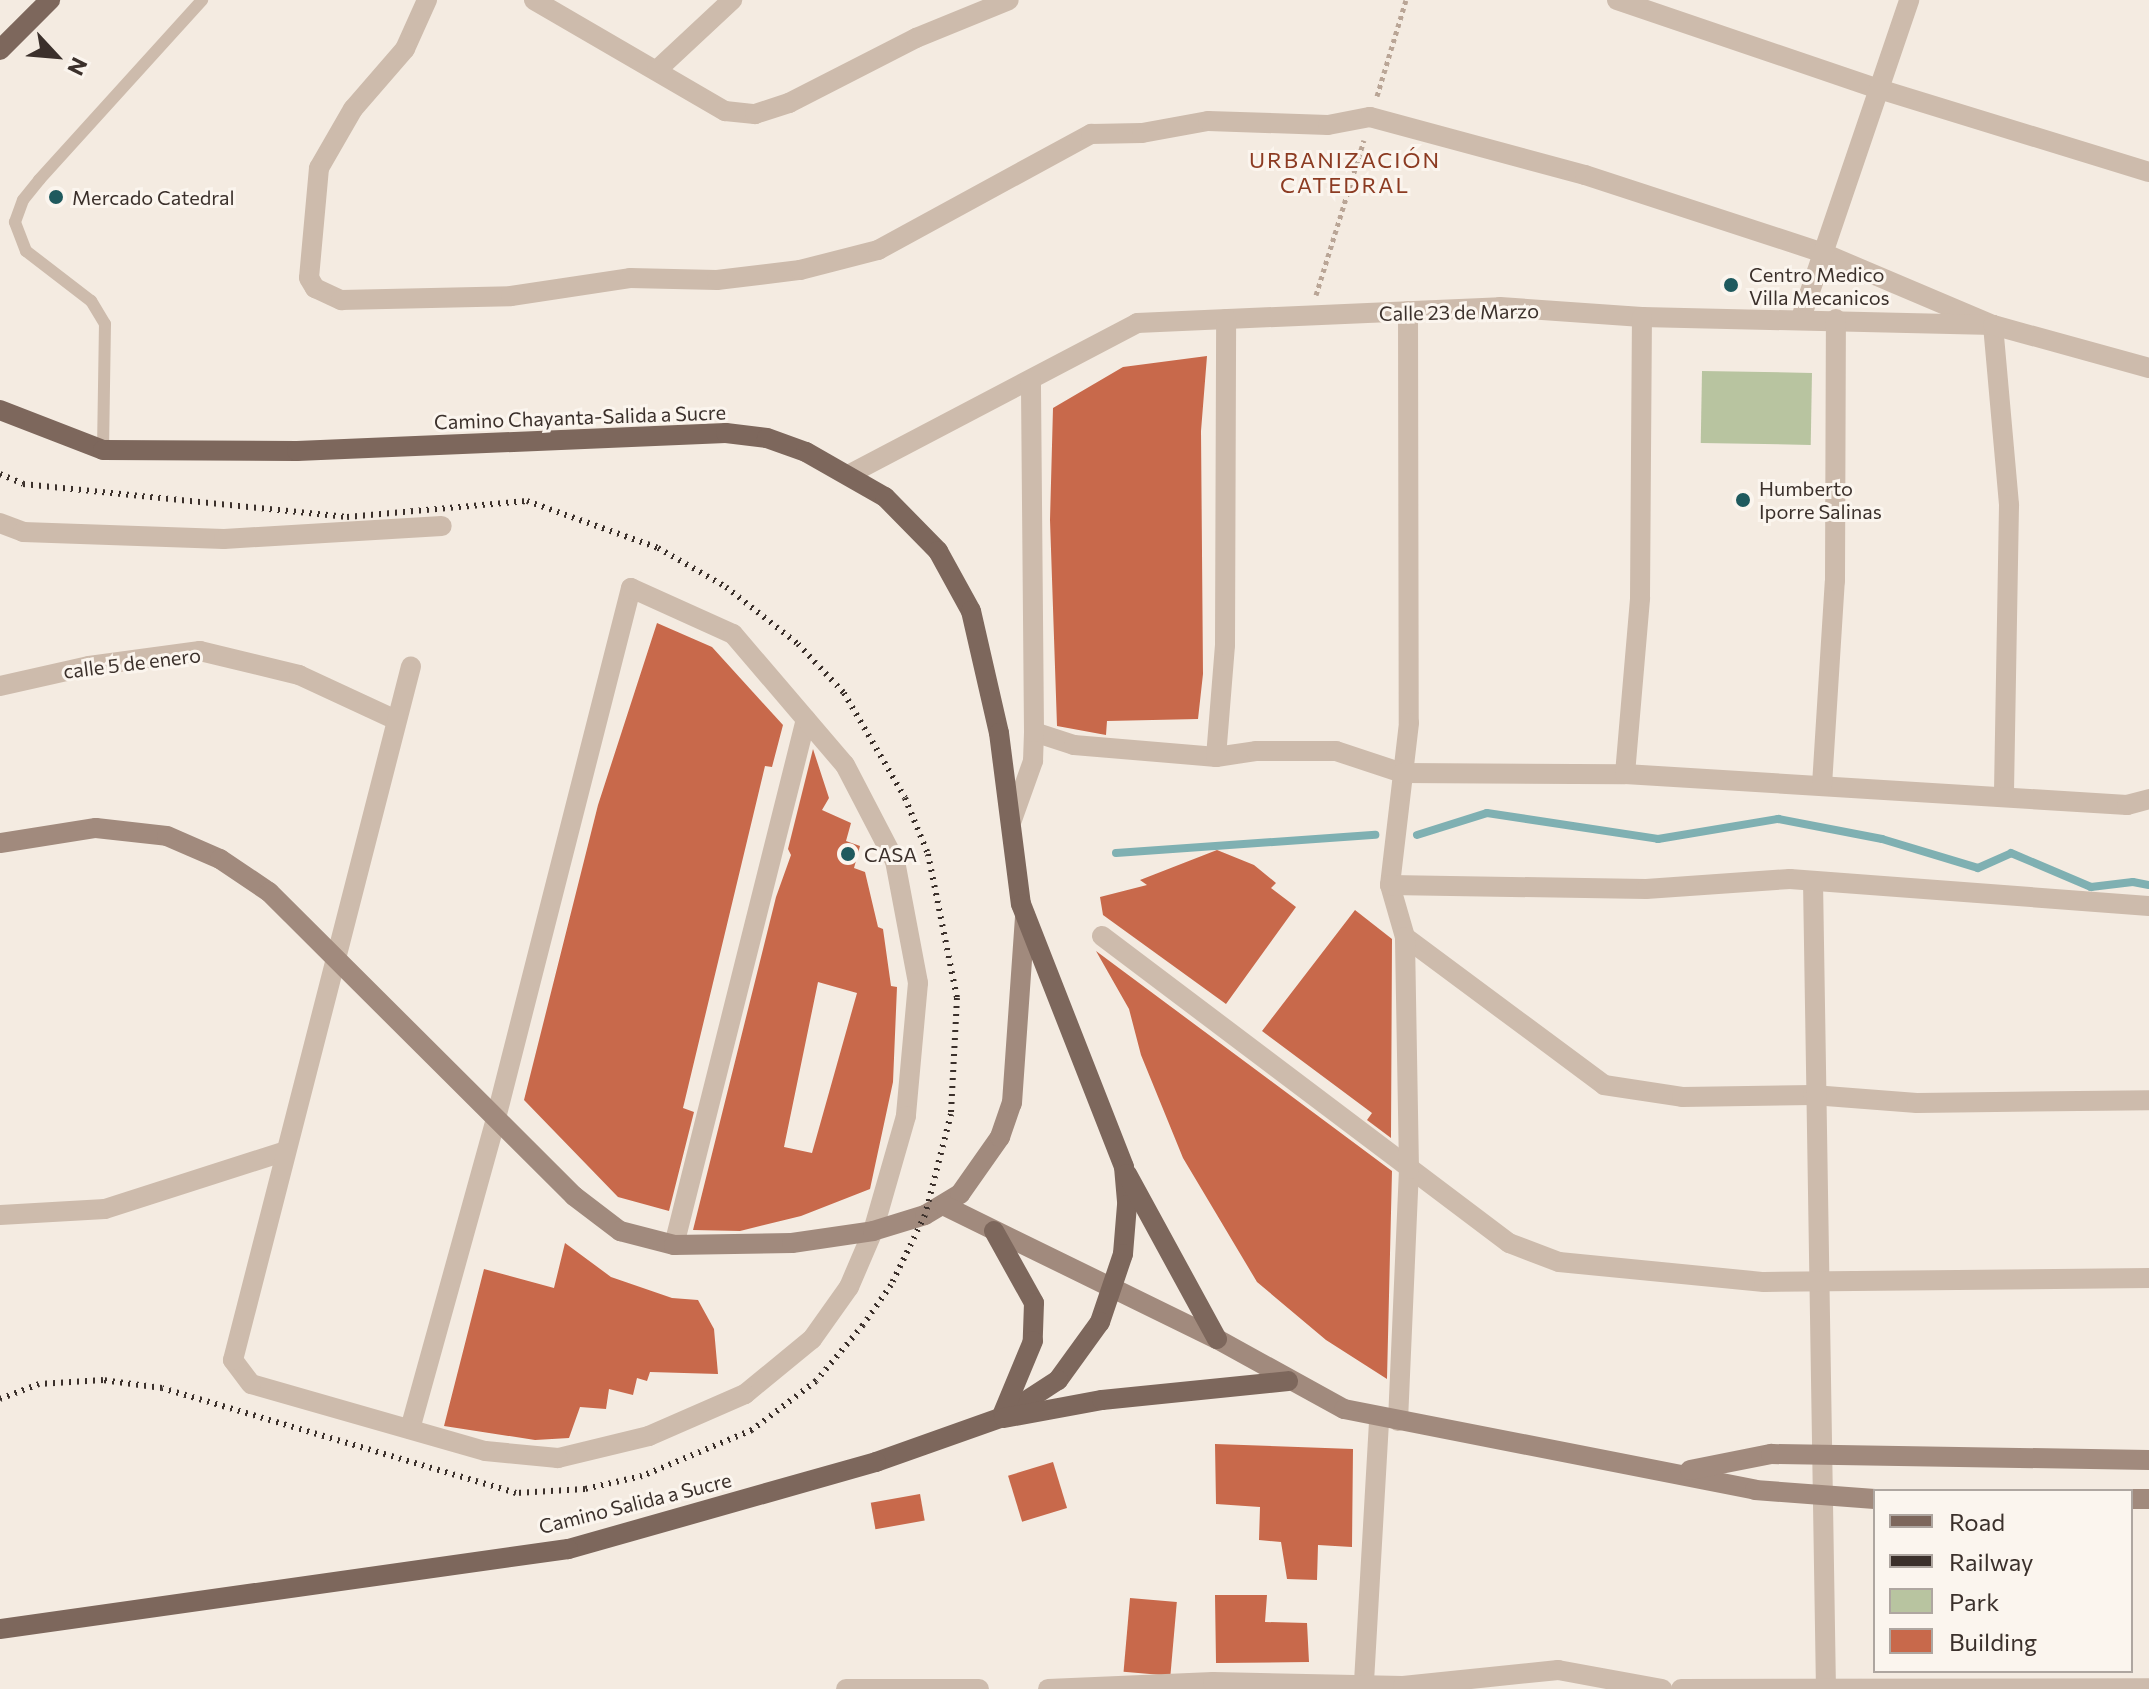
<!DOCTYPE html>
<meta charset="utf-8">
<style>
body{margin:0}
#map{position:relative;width:2149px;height:1689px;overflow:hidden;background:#f4ebe1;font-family:Commissioner,sans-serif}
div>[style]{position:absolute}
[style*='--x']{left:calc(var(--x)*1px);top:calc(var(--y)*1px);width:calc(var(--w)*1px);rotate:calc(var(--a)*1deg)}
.green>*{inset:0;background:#b8c4a0;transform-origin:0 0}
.stream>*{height:8px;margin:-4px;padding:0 4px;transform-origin:4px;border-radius:4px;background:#7fb0b2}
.building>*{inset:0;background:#c8694b;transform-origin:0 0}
.path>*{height:5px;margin-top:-2.5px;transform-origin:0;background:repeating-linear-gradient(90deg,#b9a596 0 4px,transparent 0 8px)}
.lane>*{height:12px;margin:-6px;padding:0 6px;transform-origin:6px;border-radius:6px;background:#cdbbac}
.street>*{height:20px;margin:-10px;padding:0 10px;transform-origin:10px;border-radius:10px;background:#cdbbac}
.secondary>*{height:20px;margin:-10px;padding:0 10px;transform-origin:10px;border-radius:10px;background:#a18a7d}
.primary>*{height:20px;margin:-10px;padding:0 10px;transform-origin:10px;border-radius:10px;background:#7d675c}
.rail>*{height:6px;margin-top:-3px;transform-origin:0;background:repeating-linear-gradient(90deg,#3b302b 0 2px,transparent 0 8px)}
.dots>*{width:22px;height:22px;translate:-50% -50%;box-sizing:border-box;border:4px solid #fbf5ee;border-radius:50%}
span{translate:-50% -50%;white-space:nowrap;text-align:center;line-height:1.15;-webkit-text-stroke:6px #fbf5ee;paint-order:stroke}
.poi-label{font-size:20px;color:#3b302b}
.left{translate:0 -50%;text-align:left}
.street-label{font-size:20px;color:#3b302b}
.neighbourhood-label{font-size:22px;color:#8c3b22;letter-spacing:2px}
.legend{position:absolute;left:1873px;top:1489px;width:260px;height:184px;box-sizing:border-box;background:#fbf5ee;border:2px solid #aea6a0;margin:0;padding:10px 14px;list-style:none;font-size:24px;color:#3b302b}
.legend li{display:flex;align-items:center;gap:16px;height:40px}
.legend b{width:40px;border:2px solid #aea6a0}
.north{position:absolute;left:16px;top:16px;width:80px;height:80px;-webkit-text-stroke:6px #fbf5ee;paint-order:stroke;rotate:116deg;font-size:22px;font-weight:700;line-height:32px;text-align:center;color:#3b302b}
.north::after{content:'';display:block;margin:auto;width:28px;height:36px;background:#3b302b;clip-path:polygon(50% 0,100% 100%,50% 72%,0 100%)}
</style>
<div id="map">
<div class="green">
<div style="left:1702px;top:371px;width:110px;height:72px;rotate:1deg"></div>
</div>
<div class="stream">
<div style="--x:1417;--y:835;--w:73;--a:-17.4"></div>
<div style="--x:1487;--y:813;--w:173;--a:8.6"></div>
<div style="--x:1658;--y:839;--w:122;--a:-9.5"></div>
<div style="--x:1778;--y:819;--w:106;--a:10.9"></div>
<div style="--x:1882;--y:839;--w:100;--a:16.8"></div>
<div style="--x:1978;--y:868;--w:36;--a:-24"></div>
<div style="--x:2011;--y:853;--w:87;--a:23"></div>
<div style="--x:2091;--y:887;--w:42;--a:-6.8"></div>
<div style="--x:2133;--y:882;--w:16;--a:11"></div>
<div style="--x:1116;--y:853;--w:260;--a:-4"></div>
</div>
<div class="building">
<div style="clip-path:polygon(1207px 356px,1201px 431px,1203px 674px,1198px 719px,1107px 721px,1106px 735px,1057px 726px,1050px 520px,1053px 408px,1123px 367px)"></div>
<div style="clip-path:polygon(657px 623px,712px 647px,783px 725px,772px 767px,765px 766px,683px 1108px,694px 1112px,669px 1211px,618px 1197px,524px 1100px,598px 805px)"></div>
<div style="clip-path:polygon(evenodd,813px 749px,829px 798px,822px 810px,851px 823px,846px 841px,860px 846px,854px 868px,865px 872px,878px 927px,883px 929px,891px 986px,897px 987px,893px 1082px,870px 1189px,801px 1216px,740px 1231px,693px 1230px,776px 897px,791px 855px,788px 849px,813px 749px,818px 982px,857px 993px,812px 1153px,784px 1147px,818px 982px)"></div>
<div style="clip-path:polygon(1217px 850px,1254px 865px,1276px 883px,1271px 888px,1296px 907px,1226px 1004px,1103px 915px,1100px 897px,1147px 885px,1140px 880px)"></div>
<div style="clip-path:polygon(1355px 910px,1392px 939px,1391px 1138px,1367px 1120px,1372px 1113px,1262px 1031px)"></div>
<div style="clip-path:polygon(1096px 951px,1392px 1171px,1387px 1379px,1326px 1340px,1257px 1282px,1183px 1158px,1141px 1055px,1129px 1009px)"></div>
<div style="clip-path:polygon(565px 1243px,611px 1277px,672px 1298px,698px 1300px,714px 1329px,718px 1374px,650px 1372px,647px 1381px,637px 1378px,633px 1395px,609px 1389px,606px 1409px,580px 1407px,569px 1438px,535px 1440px,444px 1426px,484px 1269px,554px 1288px)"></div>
<div style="clip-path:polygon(1215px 1444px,1353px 1449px,1352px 1547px,1318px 1545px,1317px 1580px,1287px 1579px,1281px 1542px,1259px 1540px,1260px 1507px,1216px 1504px)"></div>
<div style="left:1053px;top:1462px;width:48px;height:47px;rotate:73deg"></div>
<div style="left:920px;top:1494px;width:27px;height:50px;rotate:80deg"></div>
<div style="clip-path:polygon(1215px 1595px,1267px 1595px,1265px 1622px,1307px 1623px,1309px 1662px,1216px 1663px)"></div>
<div style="left:1130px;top:1598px;width:47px;height:74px;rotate:5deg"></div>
</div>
<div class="path">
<div style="--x:1377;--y:96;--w:100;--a:-73.2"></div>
<div style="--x:1316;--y:295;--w:162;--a:-72.8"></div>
</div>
<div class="lane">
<div style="--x:103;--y:450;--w:126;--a:-89.1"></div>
<div style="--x:105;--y:324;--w:27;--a:-121"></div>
<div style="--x:91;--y:301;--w:82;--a:-142.4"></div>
<div style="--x:26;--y:251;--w:31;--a:-111"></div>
<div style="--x:15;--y:222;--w:23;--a:-70"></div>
<div style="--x:23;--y:200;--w:26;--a:-51"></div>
<div style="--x:39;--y:180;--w:243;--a:-47.8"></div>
</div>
<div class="street">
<div style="--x:427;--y:0;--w:54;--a:114.2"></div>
<div style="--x:405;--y:49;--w:79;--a:130.9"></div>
<div style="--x:353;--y:109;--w:68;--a:120"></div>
<div style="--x:319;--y:168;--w:110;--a:95.2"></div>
<div style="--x:309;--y:278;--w:12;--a:59"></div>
<div style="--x:315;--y:288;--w:29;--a:25"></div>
<div style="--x:341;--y:300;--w:170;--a:-1.3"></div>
<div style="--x:511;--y:296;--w:120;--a:-8.6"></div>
<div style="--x:630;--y:278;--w:87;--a:1.3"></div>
<div style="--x:717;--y:280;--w:84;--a:-6.9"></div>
<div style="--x:800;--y:270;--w:81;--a:-14.4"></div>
<div style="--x:878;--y:250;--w:243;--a:-28.6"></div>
<div style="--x:1091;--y:134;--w:51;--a:-1.1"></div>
<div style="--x:1142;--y:133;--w:67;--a:-10.3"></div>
<div style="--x:1208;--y:121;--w:120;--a:1.9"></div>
<div style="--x:1328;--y:125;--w:43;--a:-10.8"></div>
<div style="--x:1370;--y:117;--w:223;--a:15.1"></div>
<div style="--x:1585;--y:175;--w:250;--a:18.1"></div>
<div style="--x:1823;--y:253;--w:185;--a:23"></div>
<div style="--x:1993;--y:325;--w:181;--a:84.9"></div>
<div style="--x:2009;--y:505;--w:292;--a:91"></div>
<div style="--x:534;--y:0;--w:221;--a:30.2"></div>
<div style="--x:725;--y:111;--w:30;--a:6"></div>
<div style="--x:755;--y:114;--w:36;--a:-18"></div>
<div style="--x:789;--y:103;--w:143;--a:-27.1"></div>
<div style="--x:916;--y:38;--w:100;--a:-22.2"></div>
<div style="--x:1617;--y:0;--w:277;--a:18.8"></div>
<div style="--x:1879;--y:89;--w:282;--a:17.1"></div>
<div style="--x:657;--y:70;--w:103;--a:-43"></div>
<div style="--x:1408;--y:311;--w:412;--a:89.9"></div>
<div style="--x:1409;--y:723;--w:163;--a:96.7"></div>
<div style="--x:1390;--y:885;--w:54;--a:73.9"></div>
<div style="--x:1405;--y:937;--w:248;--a:36.6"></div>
<div style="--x:1604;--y:1085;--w:79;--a:8.7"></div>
<div style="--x:1682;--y:1097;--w:131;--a:-0.9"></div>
<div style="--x:1813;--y:1095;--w:104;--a:4.4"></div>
<div style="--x:1917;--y:1103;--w:232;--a:-0.7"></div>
<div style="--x:1801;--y:318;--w:336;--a:-71.2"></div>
<div style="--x:848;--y:475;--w:327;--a:-27.7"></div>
<div style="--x:1137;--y:323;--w:363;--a:-2.5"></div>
<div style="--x:1500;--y:307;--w:142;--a:4"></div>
<div style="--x:1642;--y:317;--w:351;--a:1.3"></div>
<div style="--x:1993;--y:325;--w:162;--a:15.4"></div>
<div style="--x:0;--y:523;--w:25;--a:21"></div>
<div style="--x:23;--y:532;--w:201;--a:2"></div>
<div style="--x:224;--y:539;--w:218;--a:-3.4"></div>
<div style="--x:0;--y:686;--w:91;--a:-12.7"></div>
<div style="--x:89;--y:666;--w:112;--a:-7.7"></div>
<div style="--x:200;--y:651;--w:102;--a:13.6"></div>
<div style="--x:299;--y:675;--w:107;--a:24.9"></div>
<div style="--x:1034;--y:732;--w:42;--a:18"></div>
<div style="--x:1074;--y:745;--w:143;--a:4.8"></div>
<div style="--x:1216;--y:757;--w:40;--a:-8.5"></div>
<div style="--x:1256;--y:751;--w:80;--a:0"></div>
<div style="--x:1336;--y:751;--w:70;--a:18.4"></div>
<div style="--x:1402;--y:773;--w:223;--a:0.3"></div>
<div style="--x:1625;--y:774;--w:503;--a:3.53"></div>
<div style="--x:2127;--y:805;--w:23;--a:-15"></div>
<div style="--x:1216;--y:757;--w:112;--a:-85.4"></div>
<div style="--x:1225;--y:645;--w:326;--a:-89.8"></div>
<div style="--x:1625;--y:774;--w:177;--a:-85.1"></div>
<div style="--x:1640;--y:598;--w:281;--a:-89.6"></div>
<div style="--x:1822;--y:785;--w:204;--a:-86.4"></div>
<div style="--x:1835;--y:581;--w:262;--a:-89.8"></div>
<div style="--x:1012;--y:820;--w:63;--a:-70.4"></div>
<div style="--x:1033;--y:761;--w:29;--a:-88"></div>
<div style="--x:1034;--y:732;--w:351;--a:-90.5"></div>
<div style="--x:1813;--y:881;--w:808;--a:89.08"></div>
<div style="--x:1390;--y:885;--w:256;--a:0.9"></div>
<div style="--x:1646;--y:889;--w:144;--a:-4"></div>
<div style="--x:1790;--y:879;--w:360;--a:4.3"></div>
<div style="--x:1102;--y:936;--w:510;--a:37.03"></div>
<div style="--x:1509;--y:1243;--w:53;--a:20.8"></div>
<div style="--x:1559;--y:1262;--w:206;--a:5.6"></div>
<div style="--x:1764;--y:1282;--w:385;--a:-0.6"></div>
<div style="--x:0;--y:1215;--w:105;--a:-3.3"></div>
<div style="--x:105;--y:1209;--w:190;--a:-17.8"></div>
<div style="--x:674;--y:1245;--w:542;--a:-75.91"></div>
<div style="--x:1398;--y:1421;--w:252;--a:-87.5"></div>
<div style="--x:1409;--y:1169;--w:232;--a:-91"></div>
<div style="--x:410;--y:1429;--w:323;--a:-74.5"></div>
<div style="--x:496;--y:1118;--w:547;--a:-75.71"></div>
<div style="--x:631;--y:588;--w:112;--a:24.3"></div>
<div style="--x:733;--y:634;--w:172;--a:49.5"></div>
<div style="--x:845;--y:765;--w:108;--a:62.5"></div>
<div style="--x:895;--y:861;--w:124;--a:79.3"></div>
<div style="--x:918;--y:983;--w:134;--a:95.2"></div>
<div style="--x:906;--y:1116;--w:120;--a:106"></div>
<div style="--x:873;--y:1231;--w:61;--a:113.2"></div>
<div style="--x:849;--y:1287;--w:64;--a:125.4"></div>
<div style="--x:812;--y:1339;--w:87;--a:140.6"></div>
<div style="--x:745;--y:1394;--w:105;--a:156.4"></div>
<div style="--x:649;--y:1436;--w:94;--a:166.4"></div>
<div style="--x:558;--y:1458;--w:73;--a:-174.5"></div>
<div style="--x:485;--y:1451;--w:243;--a:-164"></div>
<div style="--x:251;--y:1384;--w:30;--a:-127"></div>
<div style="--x:233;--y:1360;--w:716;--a:-75.61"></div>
<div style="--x:1364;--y:1682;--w:263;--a:-86.7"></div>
<div style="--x:846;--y:1689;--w:133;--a:0"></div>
<div style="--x:1048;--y:1689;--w:165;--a:-2.4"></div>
<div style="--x:1213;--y:1682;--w:190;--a:1.2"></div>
<div style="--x:1403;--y:1686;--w:156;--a:-5.9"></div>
<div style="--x:1558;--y:1670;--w:106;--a:10.4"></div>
<div style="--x:1681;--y:1689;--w:468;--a:-0.1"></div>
</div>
<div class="secondary">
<div style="--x:0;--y:843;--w:97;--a:-8.9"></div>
<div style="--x:96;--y:828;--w:71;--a:6.4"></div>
<div style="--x:167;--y:836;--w:58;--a:23.5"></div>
<div style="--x:220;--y:859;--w:59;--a:34"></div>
<div style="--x:269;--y:892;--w:431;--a:44.9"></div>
<div style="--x:574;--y:1196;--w:58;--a:37.3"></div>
<div style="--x:620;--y:1231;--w:56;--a:14.5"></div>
<div style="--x:674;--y:1245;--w:118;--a:-1"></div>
<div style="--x:792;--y:1243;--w:82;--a:-8.4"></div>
<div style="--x:873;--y:1231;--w:54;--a:-17.1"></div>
<div style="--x:925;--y:1215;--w:41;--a:-31"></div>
<div style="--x:960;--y:1194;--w:70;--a:-54.9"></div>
<div style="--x:1000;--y:1137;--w:36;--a:-71"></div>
<div style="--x:1012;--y:1103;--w:188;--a:-86"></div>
<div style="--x:945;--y:1206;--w:303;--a:26.1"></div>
<div style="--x:1217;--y:1339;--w:145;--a:28.9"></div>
<div style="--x:1344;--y:1409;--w:419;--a:11.1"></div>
<div style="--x:1755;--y:1490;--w:120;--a:4.3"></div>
<div style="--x:1690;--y:1470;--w:83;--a:-11.2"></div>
<div style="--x:1771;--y:1454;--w:378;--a:0.9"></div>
<div style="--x:2131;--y:1499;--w:18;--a:0"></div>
</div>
<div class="primary">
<div style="--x:0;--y:50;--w:71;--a:-45"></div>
<div style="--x:0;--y:410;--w:110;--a:21.2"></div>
<div style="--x:103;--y:450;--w:194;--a:0.3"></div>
<div style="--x:297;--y:451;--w:429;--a:-2.4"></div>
<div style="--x:726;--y:433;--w:41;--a:7"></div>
<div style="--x:767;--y:438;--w:41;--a:19.7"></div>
<div style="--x:806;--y:452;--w:91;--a:29.7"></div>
<div style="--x:885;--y:497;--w:76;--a:45.5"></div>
<div style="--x:938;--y:551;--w:68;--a:61.2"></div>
<div style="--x:971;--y:611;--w:125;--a:77.1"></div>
<div style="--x:999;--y:733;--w:172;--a:82.7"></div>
<div style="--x:1021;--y:904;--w:282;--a:68.6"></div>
<div style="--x:1124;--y:1167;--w:38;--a:85"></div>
<div style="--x:1127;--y:1205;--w:49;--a:94.7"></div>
<div style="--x:1123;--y:1254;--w:72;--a:108.7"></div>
<div style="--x:1100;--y:1322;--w:72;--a:125.9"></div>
<div style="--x:1058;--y:1380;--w:69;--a:146.8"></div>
<div style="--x:1000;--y:1418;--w:132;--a:160.5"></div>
<div style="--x:876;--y:1462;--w:320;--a:164.2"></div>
<div style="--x:568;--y:1549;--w:574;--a:171.98"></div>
<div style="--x:1127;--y:1174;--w:188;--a:61.4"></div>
<div style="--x:994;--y:1231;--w:82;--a:60.9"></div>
<div style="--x:1034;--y:1303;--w:38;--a:92"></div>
<div style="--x:1033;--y:1341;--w:78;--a:112.6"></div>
<div style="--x:1004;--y:1418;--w:100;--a:-10.4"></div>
<div style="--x:1102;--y:1400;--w:187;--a:-5.8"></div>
</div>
<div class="rail">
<div style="--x:0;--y:474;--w:25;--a:23"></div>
<div style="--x:23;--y:484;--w:326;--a:5.8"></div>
<div style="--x:347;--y:517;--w:181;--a:-5.1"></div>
<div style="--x:527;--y:501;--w:139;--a:19.7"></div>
<div style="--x:658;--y:548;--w:78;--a:29.8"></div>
<div style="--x:726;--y:587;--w:92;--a:38.4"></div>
<div style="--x:798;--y:644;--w:67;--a:46.8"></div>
<div style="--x:844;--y:693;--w:121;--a:59.8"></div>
<div style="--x:905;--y:798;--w:61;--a:67.7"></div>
<div style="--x:928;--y:854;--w:147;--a:78.6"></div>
<div style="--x:957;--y:998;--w:116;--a:93"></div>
<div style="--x:951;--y:1114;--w:104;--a:104.4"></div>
<div style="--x:925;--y:1215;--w:78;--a:115.9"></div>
<div style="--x:891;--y:1285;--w:49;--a:125"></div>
<div style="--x:863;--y:1325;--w:73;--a:130"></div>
<div style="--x:816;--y:1381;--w:81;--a:142.6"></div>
<div style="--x:752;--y:1430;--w:119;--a:157.3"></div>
<div style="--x:642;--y:1476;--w:58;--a:167.2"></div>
<div style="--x:585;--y:1489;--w:69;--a:176.7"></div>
<div style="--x:516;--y:1493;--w:369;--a:-163.5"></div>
<div style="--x:162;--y:1388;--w:60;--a:-172.3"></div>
<div style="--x:103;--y:1380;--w:64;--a:176.4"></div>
<div style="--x:39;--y:1384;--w:42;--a:159"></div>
</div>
<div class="dots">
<div style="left:56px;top:197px;background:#1f5a5e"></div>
<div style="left:1731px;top:285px;background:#1f5a5e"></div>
<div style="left:1743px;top:500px;background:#1f5a5e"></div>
<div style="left:848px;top:854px;background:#1f5a5e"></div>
</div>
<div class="poi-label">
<span class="left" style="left:72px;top:197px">Mercado Catedral</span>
<span class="left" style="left:1749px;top:286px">Centro Medico<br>Villa Mecanicos</span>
<span class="left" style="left:1759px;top:500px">Humberto<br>Iporre Salinas</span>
<span class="left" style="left:864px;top:854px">CASA</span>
</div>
<div class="street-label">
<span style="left:1459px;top:312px;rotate:-1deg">Calle 23 de Marzo</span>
<span style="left:580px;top:417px;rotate:-2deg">Camino Chayanta-Salida a Sucre</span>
<span style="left:132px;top:663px;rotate:-7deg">calle 5 de enero</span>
<span style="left:635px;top:1503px;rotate:-14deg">Camino Salida a Sucre</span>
</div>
<div class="neighbourhood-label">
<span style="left:1345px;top:172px">URBANIZACIÓN<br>CATEDRAL</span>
</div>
<ul class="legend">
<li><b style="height:10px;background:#7d675c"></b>Road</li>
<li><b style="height:10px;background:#3b302b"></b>Railway</li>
<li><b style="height:22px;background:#b8c4a0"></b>Park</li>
<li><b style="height:22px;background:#c8694b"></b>Building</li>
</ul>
<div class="north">N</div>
</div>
